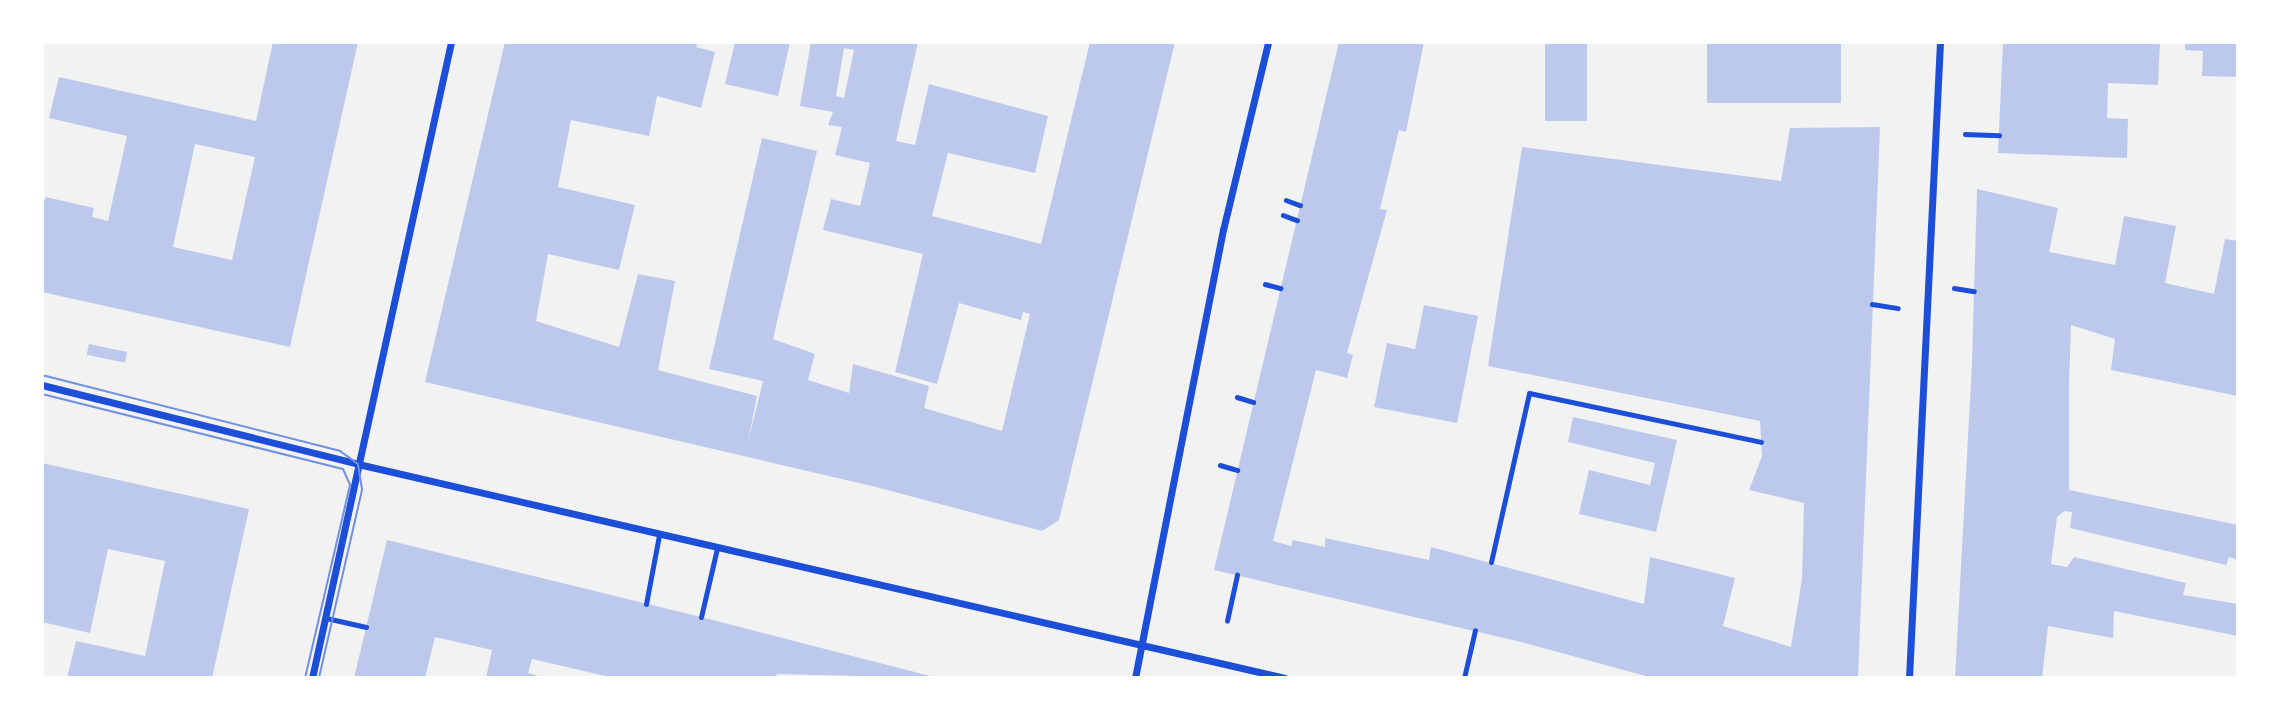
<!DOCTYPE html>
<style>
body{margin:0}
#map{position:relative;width:2280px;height:720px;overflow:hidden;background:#f2f2f2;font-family:Mulish,sans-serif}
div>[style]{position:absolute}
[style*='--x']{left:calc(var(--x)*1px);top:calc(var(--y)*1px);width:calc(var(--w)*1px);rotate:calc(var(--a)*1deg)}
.building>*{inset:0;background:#bdc9ec;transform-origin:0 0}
.path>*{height:4.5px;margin:-2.25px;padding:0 2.25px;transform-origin:2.25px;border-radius:2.25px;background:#1d4ed8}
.service>*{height:5px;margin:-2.5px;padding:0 2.5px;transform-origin:2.5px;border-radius:2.5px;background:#1d4ed8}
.minor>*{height:7px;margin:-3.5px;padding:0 3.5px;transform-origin:3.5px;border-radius:3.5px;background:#1d4ed8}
.tram>*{height:2px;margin:-1px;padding:0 1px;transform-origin:1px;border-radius:1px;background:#7290e2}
span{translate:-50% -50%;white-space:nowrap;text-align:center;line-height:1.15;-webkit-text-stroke:6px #fff;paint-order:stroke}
.frame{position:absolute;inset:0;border:44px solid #fff;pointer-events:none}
</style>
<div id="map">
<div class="building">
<div style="clip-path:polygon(evenodd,273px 42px,358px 42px,290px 347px,42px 292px,42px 206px,46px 197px,94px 208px,92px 217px,108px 221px,127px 136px,49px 118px,59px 77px,256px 121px,273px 42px,195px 144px,255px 157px,232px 260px,173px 247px,195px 144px)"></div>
<div style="clip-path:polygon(evenodd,505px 42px,698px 42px,696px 47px,715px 52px,701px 108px,657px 96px,649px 136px,571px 120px,558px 187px,635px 205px,619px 270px,548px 254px,536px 321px,619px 347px,638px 274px,675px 281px,658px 370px,757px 396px,748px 442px,763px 381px,709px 369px,762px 138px,817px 151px,773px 339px,815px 354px,808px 380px,849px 393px,853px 364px,929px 386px,924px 408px,1002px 431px,1030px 314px,1023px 312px,1021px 320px,959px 303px,937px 384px,895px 372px,923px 254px,823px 230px,831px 199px,860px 206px,870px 163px,835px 155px,842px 127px,828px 125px,833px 112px,800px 106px,811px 42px,918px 42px,896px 141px,915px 145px,929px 84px,1048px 116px,1035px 173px,948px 153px,932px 216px,1041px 244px,1090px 42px,1175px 42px,1059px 520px,1042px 531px,872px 486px,425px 382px,505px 42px,844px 48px,854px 50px,844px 98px,836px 96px,844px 48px)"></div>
<div style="clip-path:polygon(735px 42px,790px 42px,778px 96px,725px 84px)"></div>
<div style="clip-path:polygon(1339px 42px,1424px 42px,1406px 132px,1399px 130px,1380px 209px,1387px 210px,1347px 353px,1353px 355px,1347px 378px,1316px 370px,1273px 541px,1291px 546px,1293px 540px,1325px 547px,1325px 538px,1429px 560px,1431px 547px,1644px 604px,1650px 557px,1735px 578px,1723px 626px,1791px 647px,1802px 579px,1804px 503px,1749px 490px,1762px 456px,1760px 421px,1488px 366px,1522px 147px,1781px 181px,1790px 128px,1880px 127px,1858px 678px,1653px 678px,1521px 642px,1214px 570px)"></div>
<div style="left:1545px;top:42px;width:42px;height:79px"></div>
<div style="left:1707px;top:42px;width:134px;height:61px"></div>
<div style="clip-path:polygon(2003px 42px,2160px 42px,2158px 85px,2108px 83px,2107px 118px,2128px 119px,2127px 158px,1998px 153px)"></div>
<div style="clip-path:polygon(2185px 42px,2238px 42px,2238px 77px,2202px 76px,2203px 51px,2185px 50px)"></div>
<div style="clip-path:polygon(1977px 189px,2058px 208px,2049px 252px,2115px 265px,2124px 216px,2176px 226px,2165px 283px,2214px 294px,2225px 239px,2238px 241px,2238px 396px,2111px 370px,2115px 339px,2071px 325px,2069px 384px,2069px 490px,2238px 525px,2238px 560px,2229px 557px,2226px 565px,2070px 528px,2072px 512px,2064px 511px,2057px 517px,2051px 564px,2067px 567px,2074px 557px,2186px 583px,2183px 595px,2238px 604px,2238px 636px,2114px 611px,2113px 638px,2048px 626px,2042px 678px,1955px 678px,1972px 363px)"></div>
<div style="clip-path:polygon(1424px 305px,1478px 316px,1457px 423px,1374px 407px,1387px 343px,1415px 349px)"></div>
<div style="left:89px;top:344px;width:39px;height:11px;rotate:12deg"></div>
<div style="clip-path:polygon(1573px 417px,1677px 440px,1656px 532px,1579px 514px,1589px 470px,1650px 485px,1655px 463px,1568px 442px)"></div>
<div style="clip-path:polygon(42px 463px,249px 509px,212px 678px,67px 678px,76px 641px,145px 656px,165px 561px,108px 549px,90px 633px,42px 622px)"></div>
<div style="clip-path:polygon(387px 540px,701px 617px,938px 678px,777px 674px,776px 678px,614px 678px,532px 659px,528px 673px,545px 678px,486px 678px,492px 650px,435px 637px,425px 678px,354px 678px)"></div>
</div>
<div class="path">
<div style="--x:1965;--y:134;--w:34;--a:2"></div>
<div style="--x:1286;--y:200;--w:15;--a:20"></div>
<div style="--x:1283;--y:215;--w:15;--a:20"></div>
<div style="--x:1265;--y:284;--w:16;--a:15"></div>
<div style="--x:1954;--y:288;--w:20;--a:9"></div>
<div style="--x:1872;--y:304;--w:26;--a:9"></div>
<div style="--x:1237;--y:397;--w:17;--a:17"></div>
<div style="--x:1220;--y:465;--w:18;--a:16"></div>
<div style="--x:1227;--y:621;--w:47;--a:-77.7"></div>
</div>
<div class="service">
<div style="--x:1491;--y:562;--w:173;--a:-77.3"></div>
<div style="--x:1529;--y:393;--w:237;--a:11.9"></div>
<div style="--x:646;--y:604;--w:70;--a:-79.3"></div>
<div style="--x:701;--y:617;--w:71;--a:-76.9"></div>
<div style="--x:326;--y:618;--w:41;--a:12.7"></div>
<div style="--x:1464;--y:678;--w:49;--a:-77.1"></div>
</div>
<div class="minor">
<div style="--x:42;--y:385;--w:326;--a:14"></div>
<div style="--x:358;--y:464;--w:951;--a:13"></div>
<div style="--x:312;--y:678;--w:651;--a:-77.67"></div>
<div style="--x:1135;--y:678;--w:457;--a:-78.9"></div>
<div style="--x:1223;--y:230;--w:193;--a:-76.5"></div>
<div style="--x:1909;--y:678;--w:637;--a:-87.21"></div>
</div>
<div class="tram">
<div style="--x:42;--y:375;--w:308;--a:14.3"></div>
<div style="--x:340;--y:451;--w:22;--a:36"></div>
<div style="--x:358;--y:464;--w:26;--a:81"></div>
<div style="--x:362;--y:490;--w:193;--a:102.9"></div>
<div style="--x:42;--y:394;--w:310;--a:14"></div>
<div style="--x:343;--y:469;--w:17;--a:66"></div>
<div style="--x:350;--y:485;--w:198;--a:103.1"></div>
</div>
<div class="frame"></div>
</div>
